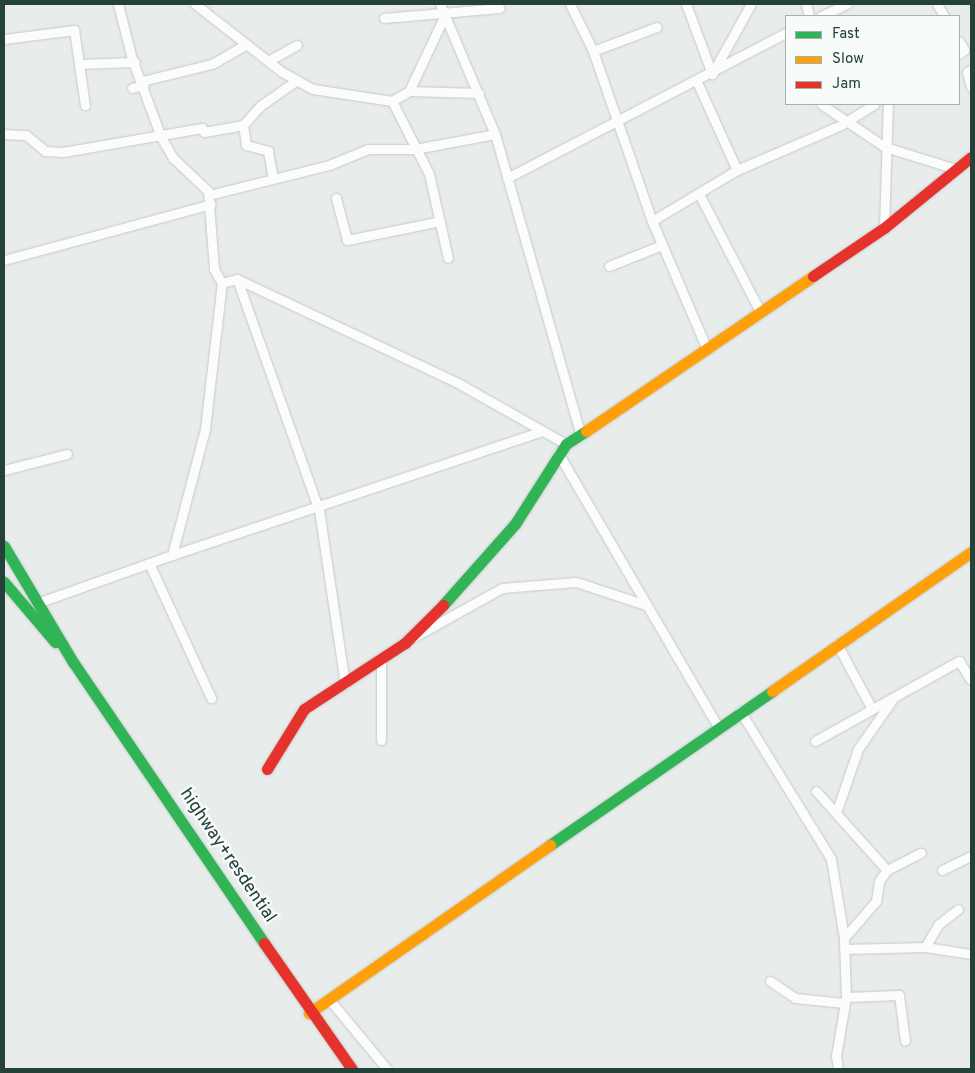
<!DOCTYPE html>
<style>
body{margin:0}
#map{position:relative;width:975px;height:1073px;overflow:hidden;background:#e8edeb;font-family:Overpass,sans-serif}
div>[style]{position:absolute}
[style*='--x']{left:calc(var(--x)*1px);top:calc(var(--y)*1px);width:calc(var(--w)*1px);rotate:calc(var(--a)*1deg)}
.roads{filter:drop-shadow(0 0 1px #c5cac8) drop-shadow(0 0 1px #c5cac8)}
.street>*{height:9px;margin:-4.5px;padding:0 4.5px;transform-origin:4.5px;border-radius:4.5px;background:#fcfcfc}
.fast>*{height:11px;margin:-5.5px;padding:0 5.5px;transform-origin:5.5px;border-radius:5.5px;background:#30b455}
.slow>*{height:11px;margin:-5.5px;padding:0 5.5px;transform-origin:5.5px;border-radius:5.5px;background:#ff9f0a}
.jam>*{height:11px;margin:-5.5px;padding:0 5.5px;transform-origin:5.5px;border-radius:5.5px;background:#e5322d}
span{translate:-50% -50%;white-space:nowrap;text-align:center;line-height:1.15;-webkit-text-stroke:4.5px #f7fbf9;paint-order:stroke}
.street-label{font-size:18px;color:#24423a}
.frame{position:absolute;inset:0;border:5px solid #24423a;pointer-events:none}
.legend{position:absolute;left:785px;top:15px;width:175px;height:90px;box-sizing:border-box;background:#f7fbf9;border:1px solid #a3b1ad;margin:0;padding:6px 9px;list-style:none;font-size:15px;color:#24423a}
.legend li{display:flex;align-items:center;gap:10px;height:25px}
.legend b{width:25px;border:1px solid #a3b1ad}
</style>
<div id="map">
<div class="roads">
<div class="street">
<div style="--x:195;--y:4;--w:110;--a:38"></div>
<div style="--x:282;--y:72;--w:35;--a:29"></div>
<div style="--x:313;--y:89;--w:80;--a:8.6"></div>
<div style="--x:392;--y:101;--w:20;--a:-30"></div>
<div style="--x:409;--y:91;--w:70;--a:1.6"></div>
<div style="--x:440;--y:4;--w:141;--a:67.1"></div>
<div style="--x:495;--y:134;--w:311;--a:74.1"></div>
<div style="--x:570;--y:4;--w:52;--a:63.9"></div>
<div style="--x:593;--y:51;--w:180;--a:70.9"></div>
<div style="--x:652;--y:221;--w:137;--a:66.8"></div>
<div style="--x:686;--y:4;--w:75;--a:69.6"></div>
<div style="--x:806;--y:4;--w:12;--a:76"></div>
<div style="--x:937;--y:4;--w:14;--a:60"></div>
<div style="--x:821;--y:16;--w:29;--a:-25"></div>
<div style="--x:384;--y:18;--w:116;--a:-4.9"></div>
<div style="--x:4;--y:39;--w:71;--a:-7.3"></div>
<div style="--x:74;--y:30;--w:76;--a:81.7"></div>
<div style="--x:959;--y:41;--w:10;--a:61"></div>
<div style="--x:964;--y:50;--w:6;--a:141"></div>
<div style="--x:593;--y:51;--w:68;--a:-20.6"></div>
<div style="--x:268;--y:61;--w:33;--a:-29"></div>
<div style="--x:79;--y:64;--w:56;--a:-2"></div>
<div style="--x:971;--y:70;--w:4;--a:153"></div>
<div style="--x:967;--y:72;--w:16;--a:75"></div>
<div style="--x:712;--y:74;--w:80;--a:-60.9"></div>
<div style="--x:142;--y:81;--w:72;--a:-13.7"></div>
<div style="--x:212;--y:64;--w:39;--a:-30"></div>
<div style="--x:697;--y:82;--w:97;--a:65.6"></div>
<div style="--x:132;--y:88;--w:12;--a:-14"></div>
<div style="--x:409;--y:91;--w:84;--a:-64.7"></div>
<div style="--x:392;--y:101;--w:82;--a:63.1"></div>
<div style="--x:429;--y:174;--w:86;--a:77.3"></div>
<div style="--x:821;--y:104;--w:77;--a:33.9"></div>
<div style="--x:885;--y:147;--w:71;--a:17.2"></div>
<div style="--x:243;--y:125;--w:20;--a:81"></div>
<div style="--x:246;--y:145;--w:23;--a:15"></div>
<div style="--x:268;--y:151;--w:28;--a:80"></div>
<div style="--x:4;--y:134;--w:22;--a:3"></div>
<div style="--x:26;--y:135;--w:25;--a:40"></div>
<div style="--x:45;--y:151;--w:18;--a:3"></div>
<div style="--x:63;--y:152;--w:141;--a:-9.8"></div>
<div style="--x:202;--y:128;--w:4;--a:63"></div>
<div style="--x:204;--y:132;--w:40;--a:-10"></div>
<div style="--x:243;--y:125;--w:25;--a:-48"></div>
<div style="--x:260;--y:106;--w:45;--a:-35.1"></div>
<div style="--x:507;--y:178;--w:314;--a:-27.5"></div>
<div style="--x:699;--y:194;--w:132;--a:62.5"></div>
<div style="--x:209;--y:195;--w:124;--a:-14"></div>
<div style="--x:329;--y:165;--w:42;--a:-22.3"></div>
<div style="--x:368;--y:149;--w:47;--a:0"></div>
<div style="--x:415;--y:149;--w:81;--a:-10.6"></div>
<div style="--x:336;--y:198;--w:43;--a:75.3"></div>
<div style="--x:347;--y:240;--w:95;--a:-11.5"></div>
<div style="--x:652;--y:221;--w:99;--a:-31"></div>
<div style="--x:737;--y:170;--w:113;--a:-23.4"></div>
<div style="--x:841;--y:125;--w:39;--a:-32"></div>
<div style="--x:884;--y:228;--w:124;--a:-88.2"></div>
<div style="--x:4;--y:260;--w:214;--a:-15.1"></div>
<div style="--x:609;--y:266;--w:57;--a:-21.6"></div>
<div style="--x:237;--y:279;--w:245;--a:70.5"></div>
<div style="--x:319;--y:510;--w:176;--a:81.5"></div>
<div style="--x:222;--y:283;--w:16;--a:-15"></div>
<div style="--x:237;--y:279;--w:242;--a:25.2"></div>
<div style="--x:456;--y:382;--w:126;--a:29.4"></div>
<div style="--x:558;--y:453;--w:317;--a:59.7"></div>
<div style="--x:4;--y:470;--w:65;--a:-14.3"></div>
<div style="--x:172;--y:555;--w:390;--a:-18.5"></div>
<div style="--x:149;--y:563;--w:149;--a:65.3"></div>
<div style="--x:40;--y:602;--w:140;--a:-19.6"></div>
<div style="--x:172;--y:555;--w:130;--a:-75.3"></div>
<div style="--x:205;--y:429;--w:147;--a:-83.4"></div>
<div style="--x:222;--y:283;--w:16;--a:-120"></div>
<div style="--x:214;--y:269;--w:78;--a:-94.4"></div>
<div style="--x:208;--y:191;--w:48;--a:-136.7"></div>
<div style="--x:173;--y:158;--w:24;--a:-120"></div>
<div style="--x:161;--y:137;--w:83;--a:-110.4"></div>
<div style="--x:132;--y:59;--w:57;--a:-104.3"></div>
<div style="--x:414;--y:637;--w:101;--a:-29.1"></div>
<div style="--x:502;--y:588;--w:74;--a:-4.6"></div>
<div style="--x:576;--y:582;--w:74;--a:18.2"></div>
<div style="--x:837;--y:644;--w:74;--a:61.7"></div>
<div style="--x:381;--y:660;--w:80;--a:90"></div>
<div style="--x:740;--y:711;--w:174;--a:58.4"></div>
<div style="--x:831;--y:859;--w:80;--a:80.7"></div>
<div style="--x:844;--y:938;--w:59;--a:88.1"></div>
<div style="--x:846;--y:997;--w:60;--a:99.6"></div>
<div style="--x:836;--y:1056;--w:13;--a:81"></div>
<div style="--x:815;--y:741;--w:165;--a:-29.1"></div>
<div style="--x:959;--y:661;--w:22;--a:58"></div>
<div style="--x:816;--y:791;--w:106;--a:48.1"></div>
<div style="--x:887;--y:870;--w:38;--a:-27"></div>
<div style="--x:836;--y:813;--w:68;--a:-71"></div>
<div style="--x:858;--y:749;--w:60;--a:-55.2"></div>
<div style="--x:942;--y:870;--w:32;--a:-26"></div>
<div style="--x:844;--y:938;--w:49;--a:-49.1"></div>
<div style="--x:876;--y:901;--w:20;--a:-81"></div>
<div style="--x:879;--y:881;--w:14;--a:-54"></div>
<div style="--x:925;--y:947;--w:27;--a:-59"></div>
<div style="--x:939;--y:924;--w:24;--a:-38"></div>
<div style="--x:844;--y:949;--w:81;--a:-1.4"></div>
<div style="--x:925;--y:947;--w:47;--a:8.7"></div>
<div style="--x:770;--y:981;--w:30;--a:34"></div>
<div style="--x:795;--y:998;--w:49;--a:5.8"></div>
<div style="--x:846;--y:997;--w:53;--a:-2.2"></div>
<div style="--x:899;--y:995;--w:46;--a:82.6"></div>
<div style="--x:329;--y:999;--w:91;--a:50.4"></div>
</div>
<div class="fast">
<div style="--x:4;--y:546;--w:135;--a:59.3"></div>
<div style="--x:73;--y:662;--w:340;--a:55.8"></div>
<div style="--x:4;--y:582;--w:79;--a:49.6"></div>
<div style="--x:443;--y:605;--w:108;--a:-48.4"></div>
<div style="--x:515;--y:524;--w:95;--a:-57.5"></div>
<div style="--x:566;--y:444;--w:24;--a:-33"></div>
<div style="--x:550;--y:845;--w:270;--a:-34.7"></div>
</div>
<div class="slow">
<div style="--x:586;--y:431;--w:275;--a:-34.3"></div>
<div style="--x:772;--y:691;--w:243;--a:-34.9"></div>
<div style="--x:309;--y:1013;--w:294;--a:-34.9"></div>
</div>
<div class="jam">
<div style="--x:813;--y:276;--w:86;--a:-34.1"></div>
<div style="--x:884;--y:228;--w:112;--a:-39.2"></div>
<div style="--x:267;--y:769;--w:70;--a:-58.3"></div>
<div style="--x:304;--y:709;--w:121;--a:-33.2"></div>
<div style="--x:405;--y:643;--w:54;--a:-45"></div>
<div style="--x:264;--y:943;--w:154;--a:55.1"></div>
</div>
</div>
<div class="street-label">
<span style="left:227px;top:856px;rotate:56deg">highway+resdential</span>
</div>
<div class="frame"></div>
<ul class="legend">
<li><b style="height:6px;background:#30b455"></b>Fast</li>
<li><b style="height:6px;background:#ff9f0a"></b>Slow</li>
<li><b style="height:6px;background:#e5322d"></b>Jam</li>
</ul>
</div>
